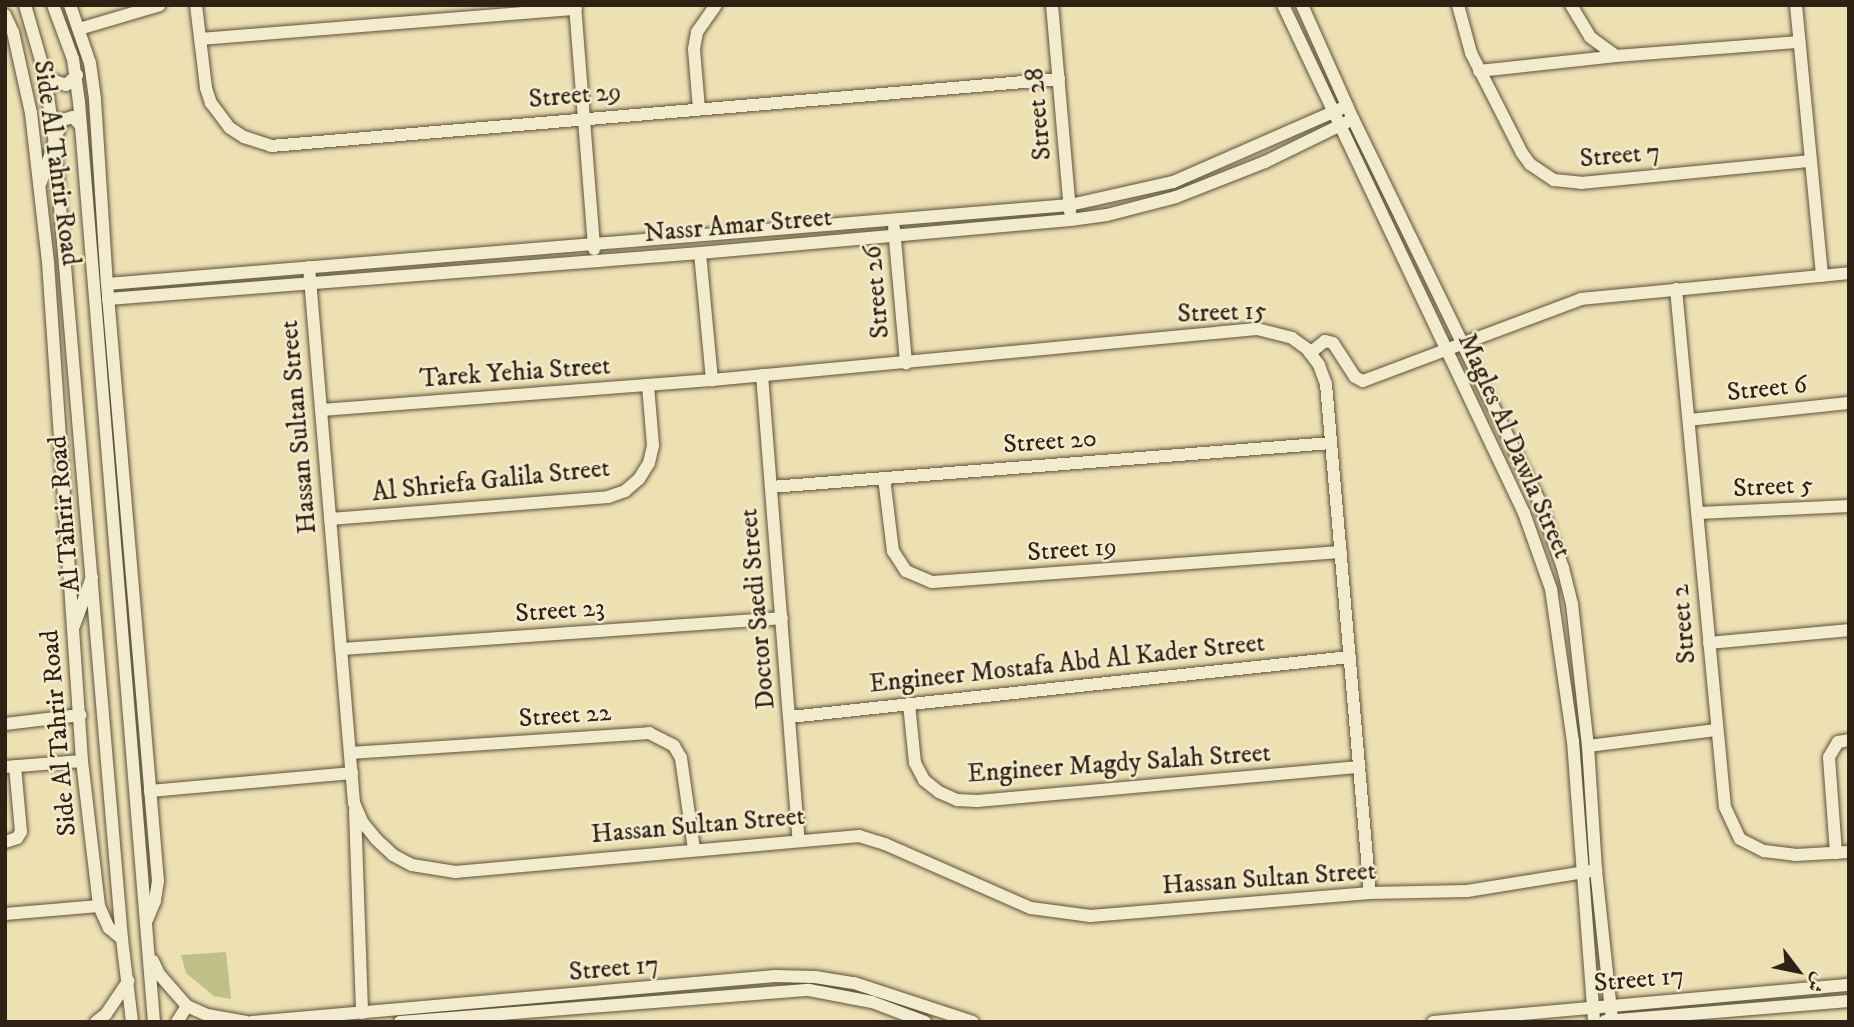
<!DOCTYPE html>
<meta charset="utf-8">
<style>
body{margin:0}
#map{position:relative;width:1854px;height:1027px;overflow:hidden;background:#ede0b3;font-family:"IM FELL DW Pica",Amiri,serif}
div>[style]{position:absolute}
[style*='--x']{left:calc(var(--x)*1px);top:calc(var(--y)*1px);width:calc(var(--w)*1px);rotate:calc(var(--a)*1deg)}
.green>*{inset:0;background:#bfc088}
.roads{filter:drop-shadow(0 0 2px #5e513b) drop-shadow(0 0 2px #5e513b)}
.minor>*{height:12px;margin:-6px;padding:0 6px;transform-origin:6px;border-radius:6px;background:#f3ebce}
span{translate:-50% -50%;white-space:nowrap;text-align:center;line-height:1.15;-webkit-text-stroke:5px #f3ebce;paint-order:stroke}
.street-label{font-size:26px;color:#2f2113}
.frame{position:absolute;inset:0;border:7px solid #2f2113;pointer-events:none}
.north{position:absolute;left:1763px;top:936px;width:70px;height:70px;-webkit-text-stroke:5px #f3ebce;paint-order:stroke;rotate:122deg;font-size:19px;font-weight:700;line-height:28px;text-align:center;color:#2f2113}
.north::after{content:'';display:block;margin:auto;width:24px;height:32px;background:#2f2113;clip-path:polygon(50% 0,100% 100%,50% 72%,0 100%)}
</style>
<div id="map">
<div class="green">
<div style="clip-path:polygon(226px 952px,231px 999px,214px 996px,186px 973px,181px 955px)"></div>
</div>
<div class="roads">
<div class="minor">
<div style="--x:25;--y:5;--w:69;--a:73.9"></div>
<div style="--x:44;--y:71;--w:66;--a:81.3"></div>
<div style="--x:54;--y:136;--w:806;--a:85.16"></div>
<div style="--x:122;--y:939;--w:84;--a:83.1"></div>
<div style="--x:53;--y:5;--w:58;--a:69.7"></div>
<div style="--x:73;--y:59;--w:43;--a:82.1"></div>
<div style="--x:79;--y:102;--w:923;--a:85.34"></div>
<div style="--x:70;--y:5;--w:61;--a:71"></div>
<div style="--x:90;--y:63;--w:37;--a:82"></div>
<div style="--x:95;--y:100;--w:184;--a:86.3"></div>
<div style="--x:107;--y:284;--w:599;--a:85.12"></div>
<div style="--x:158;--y:881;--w:20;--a:99"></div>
<div style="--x:155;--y:901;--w:23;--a:113"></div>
<div style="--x:196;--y:5;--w:84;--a:83.1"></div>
<div style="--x:206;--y:88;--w:16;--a:72"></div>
<div style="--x:211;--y:103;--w:31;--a:53"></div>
<div style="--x:230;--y:128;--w:17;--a:33"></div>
<div style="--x:244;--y:137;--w:28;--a:18"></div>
<div style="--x:271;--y:146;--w:791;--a:-4.86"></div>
<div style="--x:575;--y:5;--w:245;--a:85.5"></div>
<div style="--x:1052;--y:5;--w:208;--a:85"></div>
<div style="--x:1283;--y:5;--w:562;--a:64.62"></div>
<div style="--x:1524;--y:513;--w:81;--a:70.4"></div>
<div style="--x:1551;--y:589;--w:154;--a:81.8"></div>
<div style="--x:1573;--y:741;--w:282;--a:85.7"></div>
<div style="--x:1302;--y:5;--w:125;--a:65.9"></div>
<div style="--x:1353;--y:119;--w:422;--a:64"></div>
<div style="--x:1538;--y:498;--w:74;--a:70.3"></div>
<div style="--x:1563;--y:568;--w:37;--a:76"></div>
<div style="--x:1572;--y:604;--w:143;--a:83.6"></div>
<div style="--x:1588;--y:746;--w:124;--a:86.3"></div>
<div style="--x:1596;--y:870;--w:151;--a:83.9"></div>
<div style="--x:1458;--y:5;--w:50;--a:74.8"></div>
<div style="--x:1471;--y:53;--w:112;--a:63"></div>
<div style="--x:1522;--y:153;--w:14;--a:54"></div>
<div style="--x:1530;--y:164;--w:29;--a:34"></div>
<div style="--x:1554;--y:180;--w:27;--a:6"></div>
<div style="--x:1581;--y:183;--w:231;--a:-5.5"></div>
<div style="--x:1571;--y:5;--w:37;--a:59"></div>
<div style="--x:1590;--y:37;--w:32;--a:36"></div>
<div style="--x:1616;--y:56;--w:184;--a:-4.4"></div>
<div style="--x:1796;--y:5;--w:272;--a:84.5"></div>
<div style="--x:5;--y:15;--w:19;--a:65"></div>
<div style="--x:13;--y:32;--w:83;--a:77.5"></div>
<div style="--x:31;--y:113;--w:150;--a:83.5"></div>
<div style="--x:48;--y:262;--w:500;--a:86.1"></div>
<div style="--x:82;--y:761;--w:146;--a:83.3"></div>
<div style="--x:99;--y:906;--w:24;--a:66"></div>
<div style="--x:109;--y:928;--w:17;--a:40"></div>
<div style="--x:79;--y:29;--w:84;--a:-16.5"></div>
<div style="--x:200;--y:39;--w:377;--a:-4.6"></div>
<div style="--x:1479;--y:71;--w:138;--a:-6.2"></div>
<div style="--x:46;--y:78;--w:21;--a:19"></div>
<div style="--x:66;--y:85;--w:15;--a:-42"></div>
<div style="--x:699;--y:109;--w:60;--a:-94.8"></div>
<div style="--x:694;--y:49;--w:17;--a:-80"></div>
<div style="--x:697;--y:32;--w:33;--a:-55"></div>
<div style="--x:41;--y:182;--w:65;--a:-71.3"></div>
<div style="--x:62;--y:120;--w:11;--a:-15"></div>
<div style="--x:73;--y:117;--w:12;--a:48"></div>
<div style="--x:894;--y:228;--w:136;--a:84.9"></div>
<div style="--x:700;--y:253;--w:128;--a:84.6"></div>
<div style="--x:309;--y:267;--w:538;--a:85.2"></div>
<div style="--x:354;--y:803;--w:22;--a:66"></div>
<div style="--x:363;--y:823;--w:22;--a:51"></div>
<div style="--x:377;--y:840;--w:22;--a:43"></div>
<div style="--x:393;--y:855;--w:21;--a:28"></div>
<div style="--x:412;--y:865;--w:44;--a:9.2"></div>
<div style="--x:455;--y:872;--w:406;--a:-5.1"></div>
<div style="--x:859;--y:836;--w:27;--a:17"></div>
<div style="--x:885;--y:844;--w:159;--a:23.7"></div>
<div style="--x:1031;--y:908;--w:60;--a:7.7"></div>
<div style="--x:1090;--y:916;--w:281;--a:-4.7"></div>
<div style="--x:1370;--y:893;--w:97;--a:-1.2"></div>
<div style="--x:1467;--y:891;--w:131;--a:-9.2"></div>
<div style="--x:107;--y:284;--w:966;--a:-4.69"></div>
<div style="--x:1070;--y:205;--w:106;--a:-12.6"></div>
<div style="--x:1173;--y:182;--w:190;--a:-23.6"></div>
<div style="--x:1676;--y:289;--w:520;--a:84.6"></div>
<div style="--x:1725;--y:807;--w:35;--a:65"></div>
<div style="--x:1740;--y:839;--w:27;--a:27"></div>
<div style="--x:1764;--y:851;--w:31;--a:7"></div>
<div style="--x:1795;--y:855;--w:54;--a:-3.2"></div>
<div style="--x:108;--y:299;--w:594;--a:-4.44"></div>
<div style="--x:700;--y:253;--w:372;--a:-5.1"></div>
<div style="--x:1071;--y:220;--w:36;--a:-8"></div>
<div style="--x:1107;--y:215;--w:71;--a:-14.6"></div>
<div style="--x:1176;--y:197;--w:96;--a:-21.5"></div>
<div style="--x:1265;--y:162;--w:98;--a:-26"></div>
<div style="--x:1310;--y:353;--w:19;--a:-39"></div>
<div style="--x:1325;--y:341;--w:8;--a:14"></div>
<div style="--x:1333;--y:343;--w:40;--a:57.1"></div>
<div style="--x:1355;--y:377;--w:9;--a:27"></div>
<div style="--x:1363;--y:381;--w:233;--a:-20.6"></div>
<div style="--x:1581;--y:299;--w:269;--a:-5.5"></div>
<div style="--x:762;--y:375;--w:466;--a:85.5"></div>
<div style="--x:321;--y:410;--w:392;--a:-4.4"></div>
<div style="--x:712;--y:380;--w:547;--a:-5.35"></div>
<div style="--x:1257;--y:329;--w:36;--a:14"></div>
<div style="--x:1292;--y:338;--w:19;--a:36"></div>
<div style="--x:1307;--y:349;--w:20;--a:53"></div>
<div style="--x:1319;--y:365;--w:20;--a:70"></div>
<div style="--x:1326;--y:384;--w:511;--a:85.06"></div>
<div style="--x:1689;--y:420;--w:161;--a:-6.1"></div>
<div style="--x:884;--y:478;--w:74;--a:83"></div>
<div style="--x:893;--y:551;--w:24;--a:57"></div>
<div style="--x:906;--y:571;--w:28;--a:23"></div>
<div style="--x:932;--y:582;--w:410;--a:-4.2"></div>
<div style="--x:771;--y:487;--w:562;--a:-4.49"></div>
<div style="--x:1699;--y:513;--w:150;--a:-2.7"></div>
<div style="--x:330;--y:519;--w:279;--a:-4.5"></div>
<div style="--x:608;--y:497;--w:18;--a:-19"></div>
<div style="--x:625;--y:491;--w:18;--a:-41"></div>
<div style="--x:639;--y:479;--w:19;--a:-58"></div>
<div style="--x:649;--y:463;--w:18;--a:-77"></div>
<div style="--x:653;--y:445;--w:59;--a:-94.8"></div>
<div style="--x:74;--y:626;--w:52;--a:-69.8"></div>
<div style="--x:1709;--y:643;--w:141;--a:-5.3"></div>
<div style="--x:341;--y:649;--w:442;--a:-4"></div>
<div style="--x:909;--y:704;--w:59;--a:84.2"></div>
<div style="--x:915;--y:763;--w:19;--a:62"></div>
<div style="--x:924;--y:780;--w:19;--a:39"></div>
<div style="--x:939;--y:792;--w:20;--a:24"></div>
<div style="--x:957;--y:800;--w:20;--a:3"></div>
<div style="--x:977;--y:801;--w:384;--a:-5.1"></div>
<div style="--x:790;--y:717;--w:563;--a:-6.12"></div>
<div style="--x:5;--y:724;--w:76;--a:-6.8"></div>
<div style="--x:1588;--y:746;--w:129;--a:-7.1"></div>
<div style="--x:350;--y:753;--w:300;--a:-3.8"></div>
<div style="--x:649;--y:733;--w:28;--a:27"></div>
<div style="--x:674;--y:746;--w:14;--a:60"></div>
<div style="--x:681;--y:758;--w:92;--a:81.9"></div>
<div style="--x:5;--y:767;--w:77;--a:-4.5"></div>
<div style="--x:150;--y:791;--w:203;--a:-5.1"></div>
<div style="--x:355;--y:810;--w:203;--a:88"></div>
<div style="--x:5;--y:842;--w:13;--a:-18"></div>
<div style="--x:17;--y:838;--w:7;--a:-56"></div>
<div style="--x:21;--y:832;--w:66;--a:-95.2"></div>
<div style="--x:1836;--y:853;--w:96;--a:-94.2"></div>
<div style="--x:1829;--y:757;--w:17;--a:-59"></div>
<div style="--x:1838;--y:742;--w:11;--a:-10"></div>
<div style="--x:5;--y:914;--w:94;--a:-4.9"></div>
<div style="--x:153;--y:961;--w:14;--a:65"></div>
<div style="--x:159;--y:974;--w:43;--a:48.8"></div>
<div style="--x:187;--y:1006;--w:22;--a:24"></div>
<div style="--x:207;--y:1015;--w:40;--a:10"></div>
<div style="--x:1605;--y:1021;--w:245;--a:-4.7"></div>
<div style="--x:96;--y:1022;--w:13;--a:-39"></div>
<div style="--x:106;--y:1014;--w:40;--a:-56"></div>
<div style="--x:177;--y:1022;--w:19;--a:-58"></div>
<div style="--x:252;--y:1022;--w:525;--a:-5.03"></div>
<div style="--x:775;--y:976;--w:40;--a:1.4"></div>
<div style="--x:815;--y:977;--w:39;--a:9"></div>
<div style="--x:854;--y:983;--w:125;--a:18.1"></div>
<div style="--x:400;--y:1022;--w:410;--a:-4.5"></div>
<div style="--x:809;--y:990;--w:64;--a:10.8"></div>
<div style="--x:872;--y:1002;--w:57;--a:20.7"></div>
<div style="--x:1433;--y:1022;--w:418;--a:-5.1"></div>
</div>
</div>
<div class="street-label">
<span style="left:575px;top:96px;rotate:-5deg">Street 29</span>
<span style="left:1039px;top:114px;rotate:-95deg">Street 28</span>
<span style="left:1620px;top:156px;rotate:-5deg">Street 7</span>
<span style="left:56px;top:163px;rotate:82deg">Side Al Tahrir Road</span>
<span style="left:738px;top:226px;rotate:-5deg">Nassr Amar Street</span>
<span style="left:877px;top:292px;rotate:-95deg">Street 26</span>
<span style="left:1222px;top:313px;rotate:-2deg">Street 15</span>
<span style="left:515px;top:373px;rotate:-4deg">Tarek Yehia Street</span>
<span style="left:1767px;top:389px;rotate:-6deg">Street 6</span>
<span style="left:299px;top:427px;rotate:-95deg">Hassan Sultan Street</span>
<span style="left:1050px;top:442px;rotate:-4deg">Street 20</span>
<span style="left:1514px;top:446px;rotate:66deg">Magles Al Dawla Street</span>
<span style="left:491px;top:481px;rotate:-6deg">Al Shriefa Galila Street</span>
<span style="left:1773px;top:487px;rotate:-3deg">Street 5</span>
<span style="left:65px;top:514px;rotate:-95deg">Al Tahrir Road</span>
<span style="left:1072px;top:550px;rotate:-4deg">Street 19</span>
<span style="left:758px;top:609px;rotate:-95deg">Doctor Saedi Street</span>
<span style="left:560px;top:611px;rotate:-4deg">Street 23</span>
<span style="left:1684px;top:624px;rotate:-95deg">Street 2</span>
<span style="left:1067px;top:664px;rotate:-6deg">Engineer Mostafa Abd Al Kader Street</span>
<span style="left:565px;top:716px;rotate:-4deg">Street 22</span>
<span style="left:59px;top:733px;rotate:-95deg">Side Al Tahrir Road</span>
<span style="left:1119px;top:764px;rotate:-4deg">Engineer Magdy Salah Street</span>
<span style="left:698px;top:826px;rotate:-5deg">Hassan Sultan Street</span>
<span style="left:1269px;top:879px;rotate:-4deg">Hassan Sultan Street</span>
<span style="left:614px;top:969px;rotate:-5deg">Street 17</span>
<span style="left:1639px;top:980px;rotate:-5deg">Street 17</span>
</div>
<div class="frame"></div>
<div class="north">ش</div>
</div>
